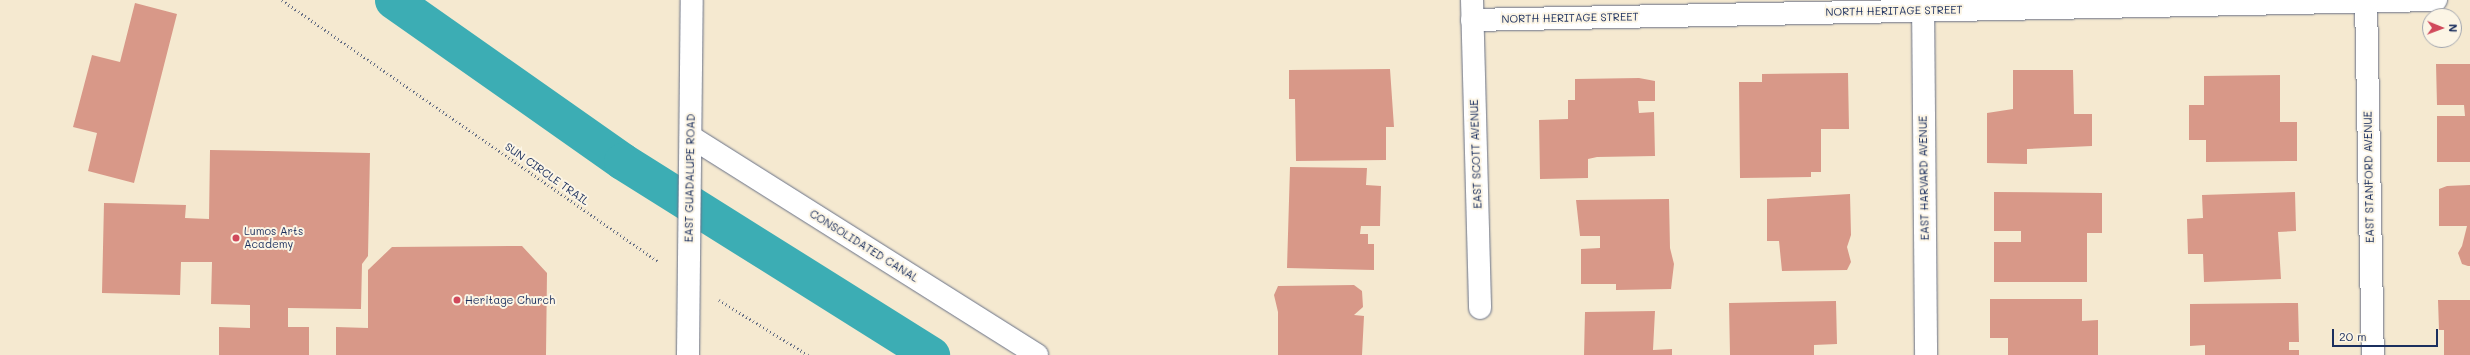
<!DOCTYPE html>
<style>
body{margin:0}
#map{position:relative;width:2470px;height:355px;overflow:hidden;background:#f5e9d0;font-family:Mali,sans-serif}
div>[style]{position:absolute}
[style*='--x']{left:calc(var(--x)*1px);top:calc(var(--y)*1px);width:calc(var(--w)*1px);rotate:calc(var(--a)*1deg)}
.canal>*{height:37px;margin:-18.5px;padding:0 18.5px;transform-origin:18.5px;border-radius:18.5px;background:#3cadb4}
.building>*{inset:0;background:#d89888}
.path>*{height:2.5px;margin-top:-1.25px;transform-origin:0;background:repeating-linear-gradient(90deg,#677086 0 1px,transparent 0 4px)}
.roads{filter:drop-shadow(0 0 1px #677086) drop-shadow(0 0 1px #677086)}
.minor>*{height:22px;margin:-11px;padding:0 11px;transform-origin:11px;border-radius:11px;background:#fff}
.major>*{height:22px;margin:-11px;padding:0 11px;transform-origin:11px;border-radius:11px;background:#fff}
.dots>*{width:11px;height:11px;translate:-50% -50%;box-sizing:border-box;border:2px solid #fcf5e5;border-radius:50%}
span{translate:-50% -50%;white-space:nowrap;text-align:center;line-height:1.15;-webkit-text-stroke:4px #fcf5e5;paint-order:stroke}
.street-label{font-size:11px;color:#1b2f5e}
.poi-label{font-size:11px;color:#1b2f5e}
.left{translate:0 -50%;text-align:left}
.north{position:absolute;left:2422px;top:8px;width:40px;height:40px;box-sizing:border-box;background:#fcf5e5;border:1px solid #a2a6af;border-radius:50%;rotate:91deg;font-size:11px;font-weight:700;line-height:16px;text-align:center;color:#1b2f5e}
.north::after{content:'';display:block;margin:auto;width:14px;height:18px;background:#d1495b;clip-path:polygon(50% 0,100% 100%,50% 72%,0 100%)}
.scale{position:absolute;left:2332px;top:329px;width:106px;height:18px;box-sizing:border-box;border:2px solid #1b2f5e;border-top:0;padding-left:5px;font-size:12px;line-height:14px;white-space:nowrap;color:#1b2f5e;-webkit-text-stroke:3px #fcf5e5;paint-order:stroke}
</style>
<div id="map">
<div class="canal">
<div style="--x:393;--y:0;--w:280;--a:35.1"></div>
<div style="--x:622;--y:161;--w:365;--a:32.1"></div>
</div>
<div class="building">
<div style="clip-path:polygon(135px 3px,177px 14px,134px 183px,88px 171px,97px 133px,73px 127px,92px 55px,120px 62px)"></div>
<div style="clip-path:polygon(2436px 64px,2470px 64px,2470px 162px,2437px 162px,2437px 116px,2465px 116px,2464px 105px,2437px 105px)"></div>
<div style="clip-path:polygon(1390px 69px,1394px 127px,1386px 127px,1386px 160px,1296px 161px,1295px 99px,1289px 99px,1289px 70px)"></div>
<div style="clip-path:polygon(2013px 70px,2073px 70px,2074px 114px,2092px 114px,2092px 146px,2027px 149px,2027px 164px,1987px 163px,1987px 113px,2013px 109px)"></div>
<div style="clip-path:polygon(1848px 73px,1849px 129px,1821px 129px,1821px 172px,1811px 172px,1811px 177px,1740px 178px,1739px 82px,1762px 82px,1762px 74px)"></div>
<div style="clip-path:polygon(2280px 75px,2280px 122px,2297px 122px,2297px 161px,2206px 162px,2206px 140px,2189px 140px,2189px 105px,2204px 105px,2204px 76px)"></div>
<div style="clip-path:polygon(1639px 78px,1655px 81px,1655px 101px,1638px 101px,1639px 113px,1654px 112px,1655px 156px,1597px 157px,1588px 159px,1588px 178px,1540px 179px,1539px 120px,1568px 119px,1568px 100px,1575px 100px,1575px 79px)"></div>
<div style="clip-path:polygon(210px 150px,370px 153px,368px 256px,362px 264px,361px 309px,288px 308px,288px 327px,309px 327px,309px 355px,219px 355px,219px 327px,250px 328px,250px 305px,211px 304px,212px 262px,181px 262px,180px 295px,102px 293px,104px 203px,186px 205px,185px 218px,209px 219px)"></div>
<div style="clip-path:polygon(1290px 167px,1367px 168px,1366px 185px,1381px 186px,1380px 226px,1361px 226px,1360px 234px,1368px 234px,1368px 244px,1374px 244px,1374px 270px,1287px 268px)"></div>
<div style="clip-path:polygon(2470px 185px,2470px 266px,2468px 266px,2462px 264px,2458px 253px,2462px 246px,2467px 226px,2439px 226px,2439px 189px,2447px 186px)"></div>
<div style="clip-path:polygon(1994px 192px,2102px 193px,2102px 233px,2087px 233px,2087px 282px,1994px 282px,1994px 242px,2021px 242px,2021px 231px,1994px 231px)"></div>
<div style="clip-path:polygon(2295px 192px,2296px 231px,2278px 232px,2281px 279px,2204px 282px,2203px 254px,2188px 254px,2187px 219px,2203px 218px,2202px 195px)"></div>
<div style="clip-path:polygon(1850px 194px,1851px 235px,1847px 247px,1851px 262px,1847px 270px,1782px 271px,1779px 241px,1767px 241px,1767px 199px)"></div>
<div style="clip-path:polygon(1669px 199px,1670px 248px,1674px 264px,1671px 289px,1616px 290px,1616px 284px,1581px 284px,1581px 249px,1600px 248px,1600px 236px,1580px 236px,1576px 200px)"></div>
<div style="clip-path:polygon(522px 246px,547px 273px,546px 355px,336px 355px,336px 327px,368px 328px,368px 270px,392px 247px)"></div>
<div style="clip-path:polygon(1354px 285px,1362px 291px,1363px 307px,1354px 315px,1364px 316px,1362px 355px,1278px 355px,1278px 312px,1274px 295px,1278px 286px)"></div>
<div style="clip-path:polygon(1990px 299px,2082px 299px,2082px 321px,2098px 320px,2098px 355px,2008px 355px,2008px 338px,1990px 338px)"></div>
<div style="clip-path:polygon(2438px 300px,2470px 300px,2470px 355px,2444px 355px,2444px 330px,2439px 330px)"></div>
<div style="clip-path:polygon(1836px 301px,1837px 344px,1814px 345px,1814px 355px,1730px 355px,1729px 303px)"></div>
<div style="clip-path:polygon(2298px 303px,2299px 342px,2289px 342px,2289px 350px,2299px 350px,2299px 355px,2205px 355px,2205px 345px,2190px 346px,2190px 304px)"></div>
<div style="clip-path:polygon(1655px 311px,1653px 350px,1672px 349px,1672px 355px,1584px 355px,1585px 312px)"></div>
</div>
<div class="path">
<div style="--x:282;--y:0;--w:459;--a:34.8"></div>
<div style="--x:719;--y:300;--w:105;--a:31.7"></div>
</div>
<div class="roads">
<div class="minor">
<div style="--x:1472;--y:0;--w:308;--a:88.5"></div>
<div style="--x:1923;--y:0;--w:355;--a:89.5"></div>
<div style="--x:2366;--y:0;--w:355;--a:88.9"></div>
<div style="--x:1472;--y:20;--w:964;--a:-1.19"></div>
<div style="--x:691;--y:137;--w:409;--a:32.2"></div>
</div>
<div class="major">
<div style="--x:688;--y:355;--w:355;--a:-89.4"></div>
</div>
</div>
<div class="dots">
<div style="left:236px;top:238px;background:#d1495b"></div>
<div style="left:457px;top:300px;background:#d1495b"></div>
</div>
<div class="street-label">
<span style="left:1894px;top:11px;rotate:-1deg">NORTH HERITAGE STREET</span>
<span style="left:1570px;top:18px;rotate:-1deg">NORTH HERITAGE STREET</span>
<span style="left:1476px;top:154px;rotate:-92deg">EAST SCOTT AVENUE</span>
<span style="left:547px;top:174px;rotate:35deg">SUN CIRCLE TRAIL</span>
<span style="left:2369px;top:177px;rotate:-91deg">EAST STANFORD AVENUE</span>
<span style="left:690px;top:178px;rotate:-89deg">EAST GUADALUPE ROAD</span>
<span style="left:1924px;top:178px;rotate:-91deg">EAST HARVARD AVENUE</span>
<span style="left:864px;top:246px;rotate:32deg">CONSOLIDATED CANAL</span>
</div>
<div class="poi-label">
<span class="left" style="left:244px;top:238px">Lumos Arts<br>Academy</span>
<span class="left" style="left:465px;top:300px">Heritage Church</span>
</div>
<div class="north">N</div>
<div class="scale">20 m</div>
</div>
